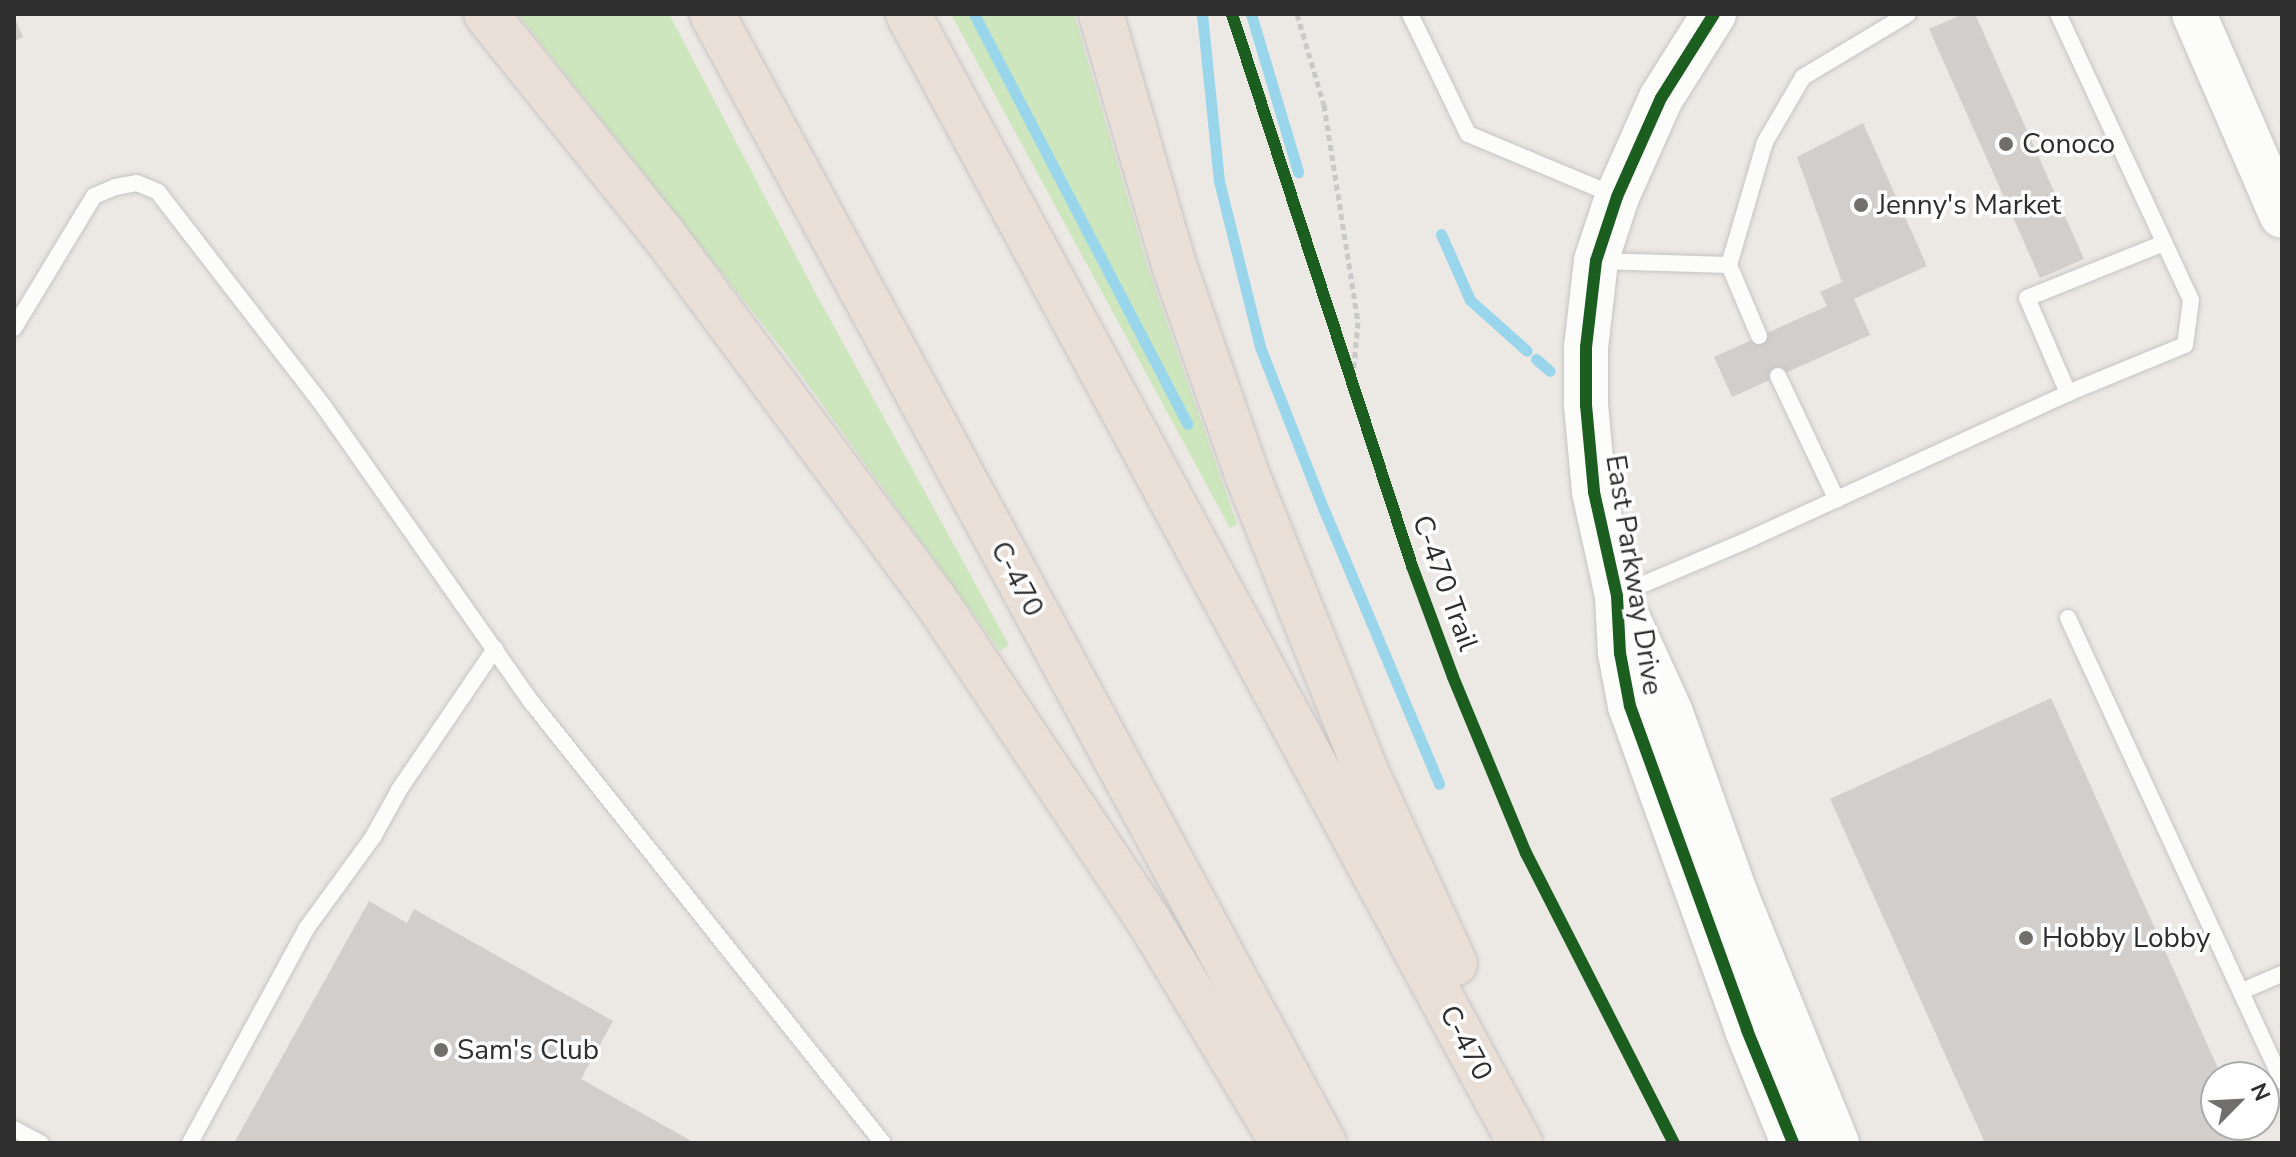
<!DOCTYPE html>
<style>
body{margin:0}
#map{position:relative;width:2296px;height:1157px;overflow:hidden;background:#ece8e4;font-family:"Nunito Sans",sans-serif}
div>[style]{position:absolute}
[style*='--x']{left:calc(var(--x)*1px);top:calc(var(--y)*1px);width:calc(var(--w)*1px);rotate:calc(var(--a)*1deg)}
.green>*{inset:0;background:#cee6be}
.stream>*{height:11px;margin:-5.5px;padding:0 5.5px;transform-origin:5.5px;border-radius:5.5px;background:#99d6ec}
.building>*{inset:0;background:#d1cecb}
.path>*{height:5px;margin-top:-2.5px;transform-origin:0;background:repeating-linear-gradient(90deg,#c9c9c8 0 6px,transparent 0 10px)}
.roads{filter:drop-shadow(0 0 2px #c5c4c5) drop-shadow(0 0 2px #c5c4c5)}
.lane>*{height:16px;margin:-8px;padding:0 8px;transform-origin:8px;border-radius:8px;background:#fcfcfb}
.secondary>*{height:44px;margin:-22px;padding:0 22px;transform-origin:22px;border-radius:22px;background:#fcfcfb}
.highway>*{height:44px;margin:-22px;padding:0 22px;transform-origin:22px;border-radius:22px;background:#eadfd6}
.cycleway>*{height:12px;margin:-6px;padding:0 6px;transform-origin:6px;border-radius:6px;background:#1b5e20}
.dots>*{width:22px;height:22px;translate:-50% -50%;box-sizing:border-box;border:4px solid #fff;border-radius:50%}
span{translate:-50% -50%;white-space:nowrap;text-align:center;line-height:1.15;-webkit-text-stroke:7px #fff;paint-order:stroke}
.poi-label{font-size:28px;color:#2e2e2e}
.left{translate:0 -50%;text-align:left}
.street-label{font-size:28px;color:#2e2e2e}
.frame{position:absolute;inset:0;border:16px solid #2e2e2e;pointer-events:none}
.north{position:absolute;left:2200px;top:1061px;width:80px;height:80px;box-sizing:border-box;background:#fff;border:2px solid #ababab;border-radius:50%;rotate:66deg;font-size:22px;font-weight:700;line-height:32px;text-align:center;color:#2e2e2e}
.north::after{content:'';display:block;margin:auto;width:28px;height:36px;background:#706f6e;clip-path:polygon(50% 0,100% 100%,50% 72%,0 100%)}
</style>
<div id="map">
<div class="green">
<div style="clip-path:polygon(518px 14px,669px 14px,815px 292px,1009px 645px,1000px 651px,786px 354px)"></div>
<div style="clip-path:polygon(951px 14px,1074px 14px,1149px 271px,1237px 524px,1230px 528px)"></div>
</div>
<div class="stream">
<div style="--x:974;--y:14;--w:462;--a:62.5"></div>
<div style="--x:1202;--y:14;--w:168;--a:84.2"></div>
<div style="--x:1219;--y:181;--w:171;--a:76.1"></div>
<div style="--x:1260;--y:347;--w:175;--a:68.6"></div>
<div style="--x:1324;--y:510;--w:297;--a:67.2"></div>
<div style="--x:1251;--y:14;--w:165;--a:73.4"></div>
<div style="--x:1441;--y:234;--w:72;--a:66.3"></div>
<div style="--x:1470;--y:300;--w:76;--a:41.8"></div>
<div style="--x:1536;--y:359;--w:18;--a:41"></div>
</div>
<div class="building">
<div style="clip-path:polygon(1963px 14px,1975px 14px,2084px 259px,2040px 278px,1929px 29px)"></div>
<div style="clip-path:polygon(14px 16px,23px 37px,14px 41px)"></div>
<div style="clip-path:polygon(1863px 123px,1927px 266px,1854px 299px,1870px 335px,1732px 397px,1714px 357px,1827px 306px,1820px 292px,1842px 282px,1797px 157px)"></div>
<div style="clip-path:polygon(2051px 698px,2222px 1077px,2216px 1077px,2216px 1125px,2244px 1125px,2252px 1143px,1985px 1143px,1830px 799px)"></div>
<div style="clip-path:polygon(369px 901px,407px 923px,414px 909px,613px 1021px,581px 1079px,695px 1143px,234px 1143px)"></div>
</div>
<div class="path">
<div style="--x:1297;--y:14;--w:95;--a:73.5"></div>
<div style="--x:1324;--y:105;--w:220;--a:81.1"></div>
<div style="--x:1358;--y:322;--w:65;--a:95.3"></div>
</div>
<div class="roads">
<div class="lane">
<div style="--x:1410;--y:14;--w:133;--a:64.2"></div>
<div style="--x:1468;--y:134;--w:160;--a:22.7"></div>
<div style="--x:1599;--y:261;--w:130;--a:1.8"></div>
<div style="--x:14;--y:328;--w:154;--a:-58.8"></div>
<div style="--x:94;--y:196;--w:23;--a:-23"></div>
<div style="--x:115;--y:187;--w:22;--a:-10"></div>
<div style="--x:137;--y:183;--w:23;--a:23"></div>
<div style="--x:158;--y:192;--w:272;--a:52.3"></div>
<div style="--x:324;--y:407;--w:363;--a:54.9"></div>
<div style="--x:533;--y:704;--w:561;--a:51.44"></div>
<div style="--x:1759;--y:336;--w:77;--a:-112.9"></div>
<div style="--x:1729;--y:265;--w:128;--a:-73.7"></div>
<div style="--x:1765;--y:142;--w:75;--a:-59.7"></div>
<div style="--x:1803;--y:77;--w:122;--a:-31"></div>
<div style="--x:1778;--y:376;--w:137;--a:64.6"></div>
<div style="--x:2068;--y:393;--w:103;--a:-113.3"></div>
<div style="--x:2027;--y:298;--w:148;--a:-21.9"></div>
<div style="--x:1618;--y:595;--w:146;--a:-23"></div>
<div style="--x:1752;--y:538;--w:348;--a:-24.6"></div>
<div style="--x:2068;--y:393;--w:126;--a:-22.3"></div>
<div style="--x:2185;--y:345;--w:45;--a:-82.4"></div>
<div style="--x:2191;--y:300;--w:315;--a:-114.9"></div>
<div style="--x:2068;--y:618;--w:510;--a:65.19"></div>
<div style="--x:2242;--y:991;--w:43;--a:-23"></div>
<div style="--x:14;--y:1129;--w:30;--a:28"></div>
<div style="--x:190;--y:1143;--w:243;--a:-61.5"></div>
<div style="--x:306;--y:929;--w:114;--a:-53.9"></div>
<div style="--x:373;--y:837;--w:54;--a:-61"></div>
<div style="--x:399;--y:790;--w:171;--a:-55.8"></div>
</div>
<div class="secondary">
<div style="--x:1714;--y:14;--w:99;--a:122.2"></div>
<div style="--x:1661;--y:98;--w:108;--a:114"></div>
<div style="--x:1617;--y:197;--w:67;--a:108.2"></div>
<div style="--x:1596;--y:261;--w:87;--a:96.6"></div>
<div style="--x:1586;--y:347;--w:58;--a:90"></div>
<div style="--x:1586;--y:405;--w:87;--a:84.7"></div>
<div style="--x:1594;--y:492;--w:107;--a:77.5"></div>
<div style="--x:1617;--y:596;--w:57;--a:87"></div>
<div style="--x:1620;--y:653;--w:54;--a:79.3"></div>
<div style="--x:1630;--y:706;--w:344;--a:70.1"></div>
<div style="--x:1747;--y:1030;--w:122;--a:67.8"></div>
<div style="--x:2194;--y:14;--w:220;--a:66.5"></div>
<div style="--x:1627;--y:616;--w:107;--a:65.6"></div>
<div style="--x:1671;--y:713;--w:195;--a:70.3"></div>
<div style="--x:1737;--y:897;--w:266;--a:67.9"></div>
</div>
<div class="highway">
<div style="--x:486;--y:14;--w:282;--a:51.2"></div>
<div style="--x:663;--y:234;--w:452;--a:53.4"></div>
<div style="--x:933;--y:597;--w:389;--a:56.3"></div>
<div style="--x:1149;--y:921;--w:259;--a:58.9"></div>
<div style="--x:712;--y:14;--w:1284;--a:61.54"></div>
<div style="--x:908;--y:14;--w:1284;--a:61.54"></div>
<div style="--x:1101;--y:14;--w:265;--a:73.8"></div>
<div style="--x:1175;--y:268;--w:219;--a:70.8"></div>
<div style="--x:1247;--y:475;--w:322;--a:68.1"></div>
<div style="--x:1367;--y:774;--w:209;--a:65.1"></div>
</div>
</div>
<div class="cycleway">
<div style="--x:1232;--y:14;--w:581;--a:71.94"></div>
<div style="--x:1412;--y:566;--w:118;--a:69.7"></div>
<div style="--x:1453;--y:677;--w:191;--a:67.5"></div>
<div style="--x:1526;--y:853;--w:326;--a:63"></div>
<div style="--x:1714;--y:14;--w:99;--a:122.2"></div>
<div style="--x:1661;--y:98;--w:108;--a:114"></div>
<div style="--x:1617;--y:197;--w:67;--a:108.2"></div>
<div style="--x:1596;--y:261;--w:87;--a:96.6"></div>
<div style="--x:1586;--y:347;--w:58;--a:90"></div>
<div style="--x:1586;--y:405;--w:87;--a:84.7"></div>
<div style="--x:1594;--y:492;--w:107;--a:77.5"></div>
<div style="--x:1617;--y:596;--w:57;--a:87"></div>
<div style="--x:1620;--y:653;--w:54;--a:79.3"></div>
<div style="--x:1630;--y:706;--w:344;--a:70.1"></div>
<div style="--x:1747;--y:1030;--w:122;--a:67.8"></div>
</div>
<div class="dots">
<div style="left:2006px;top:144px;background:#706f6e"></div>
<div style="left:1861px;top:205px;background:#706f6e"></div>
<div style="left:2026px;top:938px;background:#706f6e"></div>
<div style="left:441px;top:1050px;background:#706f6e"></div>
</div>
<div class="poi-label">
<span class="left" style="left:2022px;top:144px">Conoco</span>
<span class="left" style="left:1877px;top:205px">Jenny's Market</span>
<span class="left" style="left:2042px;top:938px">Hobby Lobby</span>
<span class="left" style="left:457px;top:1050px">Sam's Club</span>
</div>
<div class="street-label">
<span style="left:1634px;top:575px;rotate:81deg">East Parkway Drive</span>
<span style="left:1017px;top:579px;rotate:62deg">C-470</span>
<span style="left:1445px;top:583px;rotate:70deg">C-470 Trail</span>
<span style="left:1466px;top:1043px;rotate:62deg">C-470</span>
</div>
<div class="frame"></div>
<div class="north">N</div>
</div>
